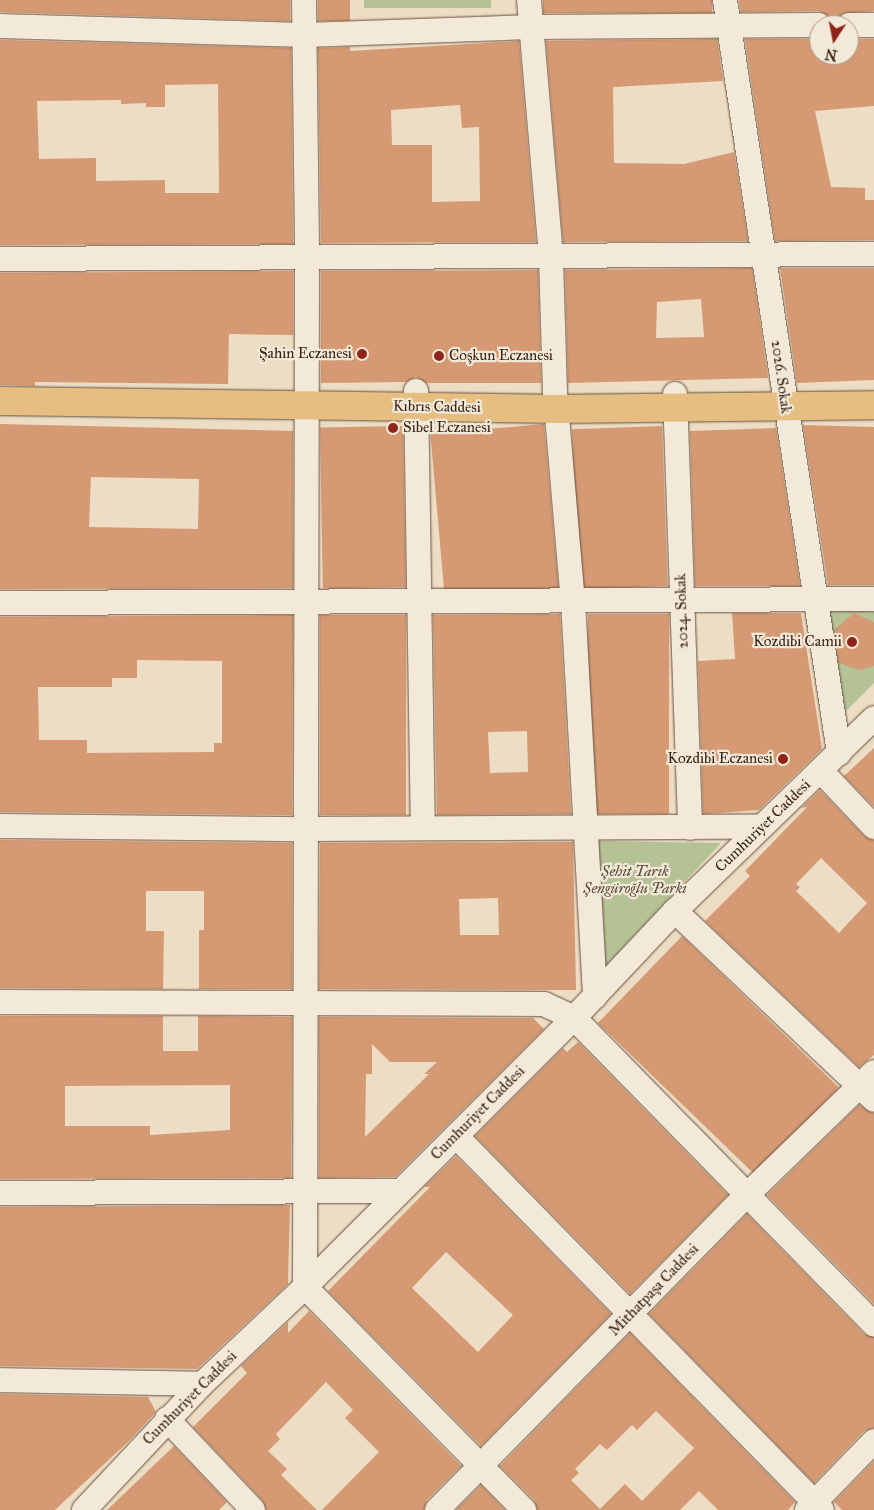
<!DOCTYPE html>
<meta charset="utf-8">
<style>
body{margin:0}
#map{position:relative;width:874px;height:1510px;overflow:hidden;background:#ecddc4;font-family:"IM FELL Great Primer",serif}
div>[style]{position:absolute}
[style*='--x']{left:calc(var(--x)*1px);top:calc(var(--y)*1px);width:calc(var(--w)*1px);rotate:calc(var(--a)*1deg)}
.green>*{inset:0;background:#b5c296;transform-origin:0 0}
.building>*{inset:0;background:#d59973;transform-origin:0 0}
.roads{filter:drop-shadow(0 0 1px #66503e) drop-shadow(0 0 1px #66503e)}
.minor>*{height:24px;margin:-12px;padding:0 12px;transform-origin:12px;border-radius:12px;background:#f3e9d9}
.major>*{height:28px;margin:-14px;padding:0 14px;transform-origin:14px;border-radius:14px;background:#e6be82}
.dots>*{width:14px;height:14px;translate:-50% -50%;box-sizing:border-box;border:2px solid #f3e9d9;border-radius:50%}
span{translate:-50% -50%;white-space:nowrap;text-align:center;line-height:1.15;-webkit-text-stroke:4.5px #f3e9d9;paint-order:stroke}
.poi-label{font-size:15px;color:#392112}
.right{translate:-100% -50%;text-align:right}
.left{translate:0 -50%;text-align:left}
.street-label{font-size:15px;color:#392112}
.park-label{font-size:15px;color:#584933;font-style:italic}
.north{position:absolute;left:809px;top:15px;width:50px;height:50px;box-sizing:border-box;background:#f3e9d9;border:1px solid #a99989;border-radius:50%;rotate:191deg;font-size:14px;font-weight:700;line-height:20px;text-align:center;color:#392112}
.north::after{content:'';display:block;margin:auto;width:18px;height:22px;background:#8f2418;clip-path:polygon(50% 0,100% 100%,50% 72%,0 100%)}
</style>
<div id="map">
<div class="green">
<div style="left:364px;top:0;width:127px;height:8px"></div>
<div style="clip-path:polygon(821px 607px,874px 612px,874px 683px,839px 718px)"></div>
<div style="clip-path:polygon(595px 841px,721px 843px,599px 973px)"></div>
</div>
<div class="building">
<div style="clip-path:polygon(0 0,290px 0,290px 21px,0 12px)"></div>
<div style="left:318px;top:0;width:32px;height:21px"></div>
<div style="left:543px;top:0;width:169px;height:13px"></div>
<div style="clip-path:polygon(739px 0,874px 0,874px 11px,843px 13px,833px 25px,831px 18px,819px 11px,741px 12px)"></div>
<div style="clip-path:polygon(717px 39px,723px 81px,613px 87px,614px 163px,684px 164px,734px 152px,748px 241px,563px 242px,546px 41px)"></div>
<div style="clip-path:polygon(745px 39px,819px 39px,819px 55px,849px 55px,849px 39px,874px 39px,874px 106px,815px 111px,831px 187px,865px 188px,865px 200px,874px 200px,874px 240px,775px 241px)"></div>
<div style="clip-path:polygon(evenodd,0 40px,291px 48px,293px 244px,0 245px,0 40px,218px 84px,219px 193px,165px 193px,165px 180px,96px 181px,96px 158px,39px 159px,37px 101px,121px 100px,121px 104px,146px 103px,146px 107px,165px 107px,165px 85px,218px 84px)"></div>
<div style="clip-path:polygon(evenodd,519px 41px,536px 242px,321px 243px,318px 48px,350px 47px,350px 51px,519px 41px,460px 105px,462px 128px,479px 127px,480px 201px,432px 202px,432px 145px,392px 145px,391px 110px,460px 105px)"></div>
<div style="clip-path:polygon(evenodd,752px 268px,768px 378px,568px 383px,565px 270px,752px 268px,701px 299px,704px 337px,656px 338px,657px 302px,701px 299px)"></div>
<div style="clip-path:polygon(780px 268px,874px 268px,874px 380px,797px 383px)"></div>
<div style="clip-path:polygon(538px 270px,541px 383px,426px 383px,416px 377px,406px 382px,321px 383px,321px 271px)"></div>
<div style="clip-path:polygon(293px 271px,293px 335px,229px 334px,228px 384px,35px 382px,35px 386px,0 385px,0 273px)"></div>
<div style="clip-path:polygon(evenodd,0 424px,293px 431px,293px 588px,0 589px,0 424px,91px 477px,199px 479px,198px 529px,89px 527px,91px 477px)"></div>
<div style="left:544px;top:424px;width:164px;height:114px;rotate:85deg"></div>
<div style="clip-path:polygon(803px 425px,874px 427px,874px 585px,828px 585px)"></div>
<div style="left:403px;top:426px;width:161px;height:83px;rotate:89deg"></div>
<div style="left:662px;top:426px;width:160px;height:90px;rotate:88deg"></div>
<div style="clip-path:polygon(776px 428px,800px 586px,695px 586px,690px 431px)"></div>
<div style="clip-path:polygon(732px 613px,801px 613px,822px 749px,759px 810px,703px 814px,698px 661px,735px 659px)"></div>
<div style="clip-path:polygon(854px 613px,874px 622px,874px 666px,859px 670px,839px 663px,834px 630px)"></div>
<div style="clip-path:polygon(evenodd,560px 614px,571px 814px,437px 815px,433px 615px,560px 614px,527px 731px,528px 772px,490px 773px,488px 732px,527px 731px)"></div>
<div style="left:588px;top:614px;width:81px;height:200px"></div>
<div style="clip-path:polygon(evenodd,293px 615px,292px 815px,0 812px,0 617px,293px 615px,137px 660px,222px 661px,222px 743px,214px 743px,214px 752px,87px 753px,87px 740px,39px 740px,38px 687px,112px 687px,112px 678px,137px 678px,137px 660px)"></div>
<div style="left:320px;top:615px;width:86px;height:200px"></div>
<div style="clip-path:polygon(874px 748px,874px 807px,844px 776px)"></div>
<div style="clip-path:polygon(evenodd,820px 790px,864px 836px,874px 840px,874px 1055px,859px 1067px,705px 921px,750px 876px,745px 871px,807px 807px,801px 808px,820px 790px,821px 858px,867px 903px,839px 933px,796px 891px,800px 887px,796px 884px,821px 858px)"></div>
<div style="clip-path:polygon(0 840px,292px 843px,292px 989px,199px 989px,199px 930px,204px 930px,204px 891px,146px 891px,146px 931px,164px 931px,163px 989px,0 988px)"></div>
<div style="clip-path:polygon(evenodd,573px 842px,576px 990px,319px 989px,320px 843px,573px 842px,498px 898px,499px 935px,460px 935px,459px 899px,498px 898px)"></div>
<div style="left:682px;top:936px;width:218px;height:121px;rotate:44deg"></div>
<div style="clip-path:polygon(evenodd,0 1016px,163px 1016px,163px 1051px,198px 1051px,198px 1016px,292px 1017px,291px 1178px,0 1179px,0 1016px,230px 1085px,230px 1130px,150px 1135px,150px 1126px,65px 1126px,65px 1086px,230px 1085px)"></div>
<div style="clip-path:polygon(evenodd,319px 1017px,533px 1018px,544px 1029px,395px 1177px,319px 1178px,319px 1017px,372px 1044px,390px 1062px,437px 1062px,424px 1074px,429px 1074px,365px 1137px,366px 1074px,372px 1074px,372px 1044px)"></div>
<div style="clip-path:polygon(578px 1042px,728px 1195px,630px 1294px,475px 1136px,563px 1048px,567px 1052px)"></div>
<div style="clip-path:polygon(859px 1105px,874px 1113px,874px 1304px,767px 1195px)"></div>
<div style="clip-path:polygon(evenodd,456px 1156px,611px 1314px,481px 1446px,328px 1291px,430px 1187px,424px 1187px,456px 1156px,446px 1252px,513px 1315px,478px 1352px,412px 1288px,446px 1252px)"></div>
<div style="clip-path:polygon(290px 1205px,288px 1284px,197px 1369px,0 1366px,0 1207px)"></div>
<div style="clip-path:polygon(747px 1214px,864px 1334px,874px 1337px,874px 1428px,864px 1431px,814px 1483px,649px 1314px)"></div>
<div style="clip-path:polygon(309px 1311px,461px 1466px,427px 1500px,424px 1510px,322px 1510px,379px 1452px,345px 1418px,353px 1410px,326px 1382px,276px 1434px,280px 1439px,268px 1451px,287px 1469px,281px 1475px,317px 1510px,266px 1510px,263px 1501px,193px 1427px,247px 1373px,241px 1366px,288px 1322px,288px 1333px)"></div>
<div style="clip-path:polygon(evenodd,630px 1333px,795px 1502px,788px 1510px,718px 1510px,699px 1491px,680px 1510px,537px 1510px,534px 1500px,500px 1466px,630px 1333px,656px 1411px,694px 1448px,642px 1501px,625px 1484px,600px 1509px,571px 1480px,579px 1473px,575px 1469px,600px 1444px,607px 1450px,632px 1425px,637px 1430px,656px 1411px)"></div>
<div style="clip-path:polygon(0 1394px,148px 1397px,156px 1412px,130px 1440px,55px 1510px,0 1510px)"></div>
<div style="clip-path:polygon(174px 1446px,227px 1502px,219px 1510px,107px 1510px)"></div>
<div style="clip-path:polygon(874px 1461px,874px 1510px,842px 1510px,834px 1502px)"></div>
<div style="clip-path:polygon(481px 1485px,505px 1510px,456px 1510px)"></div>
</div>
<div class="roads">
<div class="minor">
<div style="--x:304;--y:0;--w:259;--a:89.3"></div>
<div style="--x:307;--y:259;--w:1028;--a:90.11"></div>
<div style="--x:305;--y:1287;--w:313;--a:45.5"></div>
<div style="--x:529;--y:0;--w:259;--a:85.1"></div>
<div style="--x:551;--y:258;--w:135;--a:88.3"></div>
<div style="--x:555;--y:393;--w:209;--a:85.1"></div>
<div style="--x:573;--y:601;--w:396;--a:86.8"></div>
<div style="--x:725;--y:0;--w:762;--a:81.39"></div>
<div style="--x:849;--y:25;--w:25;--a:0"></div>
<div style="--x:0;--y:26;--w:304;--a:1.7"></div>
<div style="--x:304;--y:35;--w:227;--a:-2"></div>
<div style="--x:531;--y:27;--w:288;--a:-0.4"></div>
<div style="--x:0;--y:259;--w:874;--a:-0.33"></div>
<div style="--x:416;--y:391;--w:437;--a:89.1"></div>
<div style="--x:675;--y:394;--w:434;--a:88"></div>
<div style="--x:0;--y:603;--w:874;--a:-0.26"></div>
<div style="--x:821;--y:771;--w:77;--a:46.6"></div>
<div style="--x:0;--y:826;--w:305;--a:0.6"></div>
<div style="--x:305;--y:829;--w:456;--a:-0.3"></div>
<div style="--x:675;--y:911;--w:274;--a:43.5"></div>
<div style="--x:0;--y:1002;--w:544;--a:0.21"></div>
<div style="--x:544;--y:1004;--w:33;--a:25"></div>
<div style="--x:574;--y:1018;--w:429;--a:45.6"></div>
<div style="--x:456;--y:1136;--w:523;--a:45.62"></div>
<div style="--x:0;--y:1193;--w:400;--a:-0.3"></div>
<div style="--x:0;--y:1380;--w:202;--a:1.1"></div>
<div style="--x:167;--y:1419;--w:125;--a:46.6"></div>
<div style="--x:84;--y:1510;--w:173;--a:-46.9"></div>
<div style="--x:202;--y:1384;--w:141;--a:-43.3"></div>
<div style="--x:305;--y:1287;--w:380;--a:-45"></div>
<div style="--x:574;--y:1018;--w:147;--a:-46.7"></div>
<div style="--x:675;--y:911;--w:277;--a:-44.1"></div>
<div style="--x:437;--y:1510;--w:443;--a:-45.5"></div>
<div style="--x:748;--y:1194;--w:175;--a:-44.1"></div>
<div style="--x:807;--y:1510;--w:96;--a:-45.8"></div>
</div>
<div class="major">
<div style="--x:0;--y:401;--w:557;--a:0.82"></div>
<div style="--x:557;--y:409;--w:317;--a:-0.7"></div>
</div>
</div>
<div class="dots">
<div style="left:362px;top:354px;background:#8f2418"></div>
<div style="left:439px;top:356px;background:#8f2418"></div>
<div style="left:393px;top:428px;background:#8f2418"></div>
<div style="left:852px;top:642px;background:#8f2418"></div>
<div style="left:783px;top:759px;background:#8f2418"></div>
</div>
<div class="poi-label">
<span class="right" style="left:352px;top:354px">Şahin Eczanesi</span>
<span class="left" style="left:449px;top:356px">Coşkun Eczanesi</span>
<span class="left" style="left:403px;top:428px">Sibel Eczanesi</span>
<span class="right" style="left:842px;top:642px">Kozdibi Camii</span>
<span class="right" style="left:773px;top:759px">Kozdibi Eczanesi</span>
</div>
<div class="street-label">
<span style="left:781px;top:377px;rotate:82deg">2026. Sokak</span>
<span style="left:437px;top:407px;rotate:1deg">Kıbrıs Caddesi</span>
<span style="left:682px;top:611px;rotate:-92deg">2024. Sokak</span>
<span style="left:763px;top:826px;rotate:-44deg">Cumhuriyet Caddesi</span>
<span style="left:478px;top:1113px;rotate:-45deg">Cumhuriyet Caddesi</span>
<span style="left:654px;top:1290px;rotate:-46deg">Mithatpaşa Caddesi</span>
<span style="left:190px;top:1398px;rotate:-45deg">Cumhuriyet Caddesi</span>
</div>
<div class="park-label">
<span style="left:635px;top:880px">Şehit Tarık<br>Şengüroğlu Parkı</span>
</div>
<div class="north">N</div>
</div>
